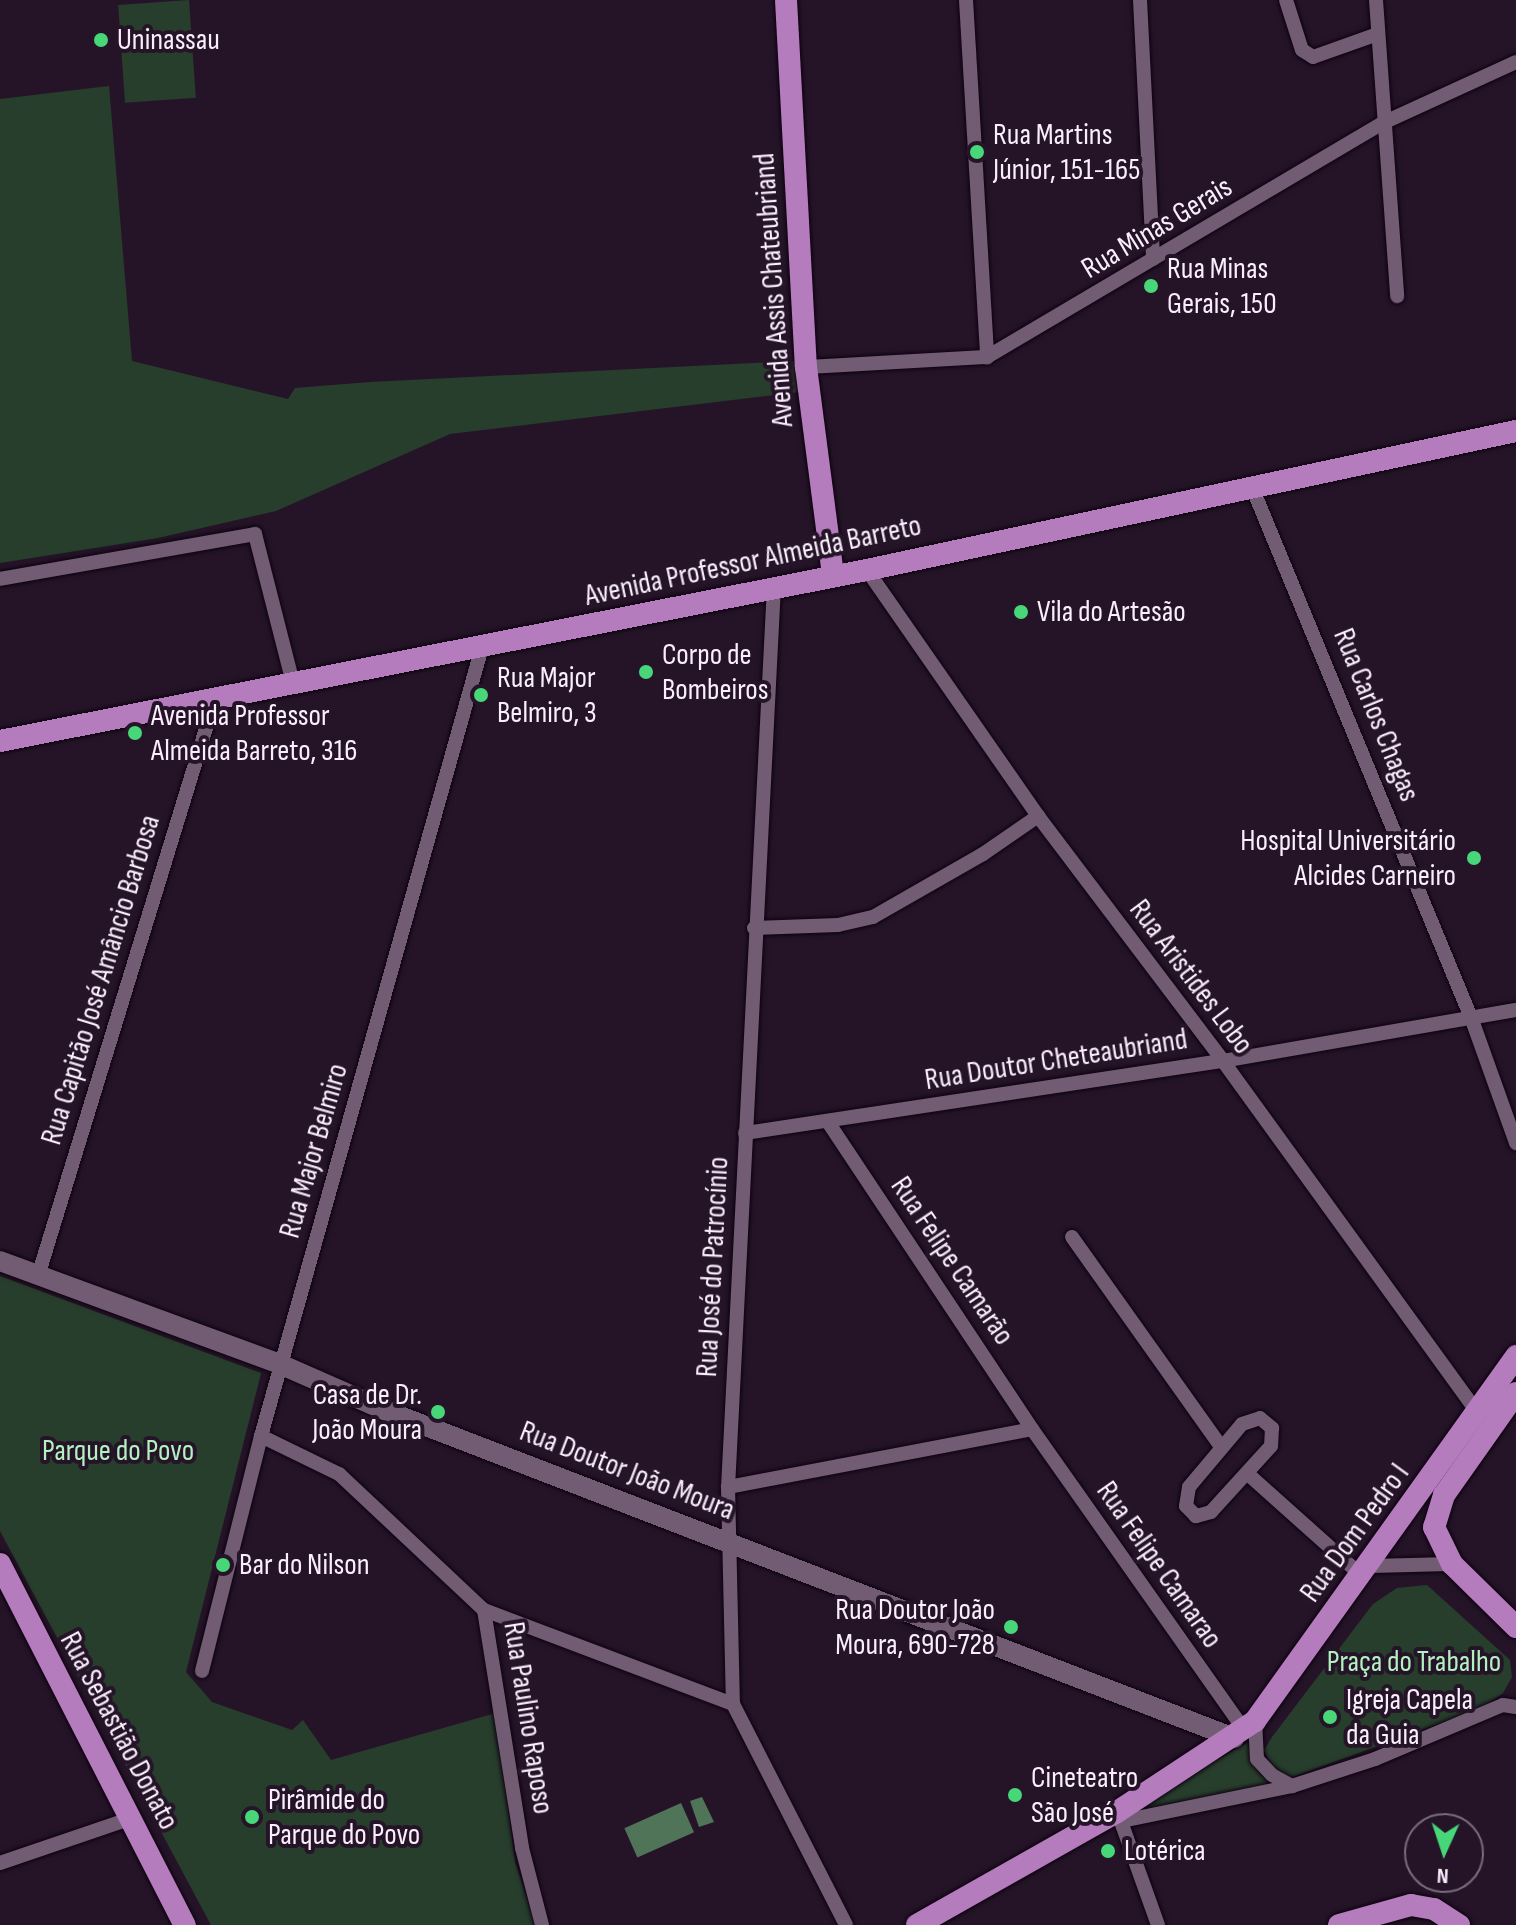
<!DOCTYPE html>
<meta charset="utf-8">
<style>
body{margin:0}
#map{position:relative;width:1516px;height:1925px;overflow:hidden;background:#251428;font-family:"Sofia Sans Condensed",sans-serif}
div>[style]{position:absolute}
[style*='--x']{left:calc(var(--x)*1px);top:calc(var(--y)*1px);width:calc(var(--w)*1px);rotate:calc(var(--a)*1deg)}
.green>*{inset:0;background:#283e2d;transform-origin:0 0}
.water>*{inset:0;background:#507458;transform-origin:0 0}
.roads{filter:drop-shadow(0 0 2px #0e0210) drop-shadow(0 0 2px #0e0210)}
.minor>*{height:14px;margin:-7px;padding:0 7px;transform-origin:7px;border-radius:7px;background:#715c74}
.secondary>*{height:20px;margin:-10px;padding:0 10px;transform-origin:10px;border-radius:10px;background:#715c74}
.primary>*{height:22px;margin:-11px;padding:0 11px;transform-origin:11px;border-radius:11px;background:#b47cbc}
.dots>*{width:22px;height:22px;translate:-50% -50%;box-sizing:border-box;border:4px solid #251428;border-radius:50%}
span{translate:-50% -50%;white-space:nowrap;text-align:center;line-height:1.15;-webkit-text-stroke:8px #251428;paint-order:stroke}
.poi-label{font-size:30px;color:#faeefc}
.left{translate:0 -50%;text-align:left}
.right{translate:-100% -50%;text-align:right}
.street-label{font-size:30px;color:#faeefc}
.park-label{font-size:30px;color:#b3f1c1}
.north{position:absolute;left:1404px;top:1813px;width:80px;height:80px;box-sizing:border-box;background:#251428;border:2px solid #7a6b7d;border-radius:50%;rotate:183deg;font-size:22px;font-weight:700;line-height:32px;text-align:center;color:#faeefc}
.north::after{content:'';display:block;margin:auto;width:28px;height:36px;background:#47d779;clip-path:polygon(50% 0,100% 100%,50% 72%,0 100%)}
</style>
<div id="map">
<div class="green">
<div style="left:189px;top:0;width:98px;height:71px;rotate:86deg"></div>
<div style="clip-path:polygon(109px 86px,132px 361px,288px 399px,295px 388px,370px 382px,796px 361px,800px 392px,450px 434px,276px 511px,158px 538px,0 563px,0 99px)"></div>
<div style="clip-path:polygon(0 1276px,261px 1373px,186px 1672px,212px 1702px,292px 1730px,303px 1720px,331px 1760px,496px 1713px,515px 1862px,536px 1925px,211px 1925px,0 1531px)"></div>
<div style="clip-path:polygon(1427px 1585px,1510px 1660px,1512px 1677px,1503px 1693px,1482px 1708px,1287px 1779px,1272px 1767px,1264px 1750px,1272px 1737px,1373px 1604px,1397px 1588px)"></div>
<div style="clip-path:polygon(1247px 1743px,1261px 1772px,1275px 1783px,1138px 1814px,1131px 1808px)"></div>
</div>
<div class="water">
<div style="clip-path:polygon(702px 1797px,714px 1822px,699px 1827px,690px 1801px)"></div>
<div style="left:681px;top:1803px;width:32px;height:62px;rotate:66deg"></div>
</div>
<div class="roads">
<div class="minor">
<div style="--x:966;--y:0;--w:358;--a:86.6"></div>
<div style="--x:1140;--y:0;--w:259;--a:87.1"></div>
<div style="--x:1286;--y:0;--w:52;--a:72.3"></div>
<div style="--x:1302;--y:50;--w:13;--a:32"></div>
<div style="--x:1313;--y:57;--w:69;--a:-19.5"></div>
<div style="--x:1376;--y:0;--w:297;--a:85.9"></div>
<div style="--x:806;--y:367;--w:181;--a:-3.2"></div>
<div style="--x:987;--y:357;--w:462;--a:-30.6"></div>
<div style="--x:1385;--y:122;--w:144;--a:-24.6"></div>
<div style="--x:1252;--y:487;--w:577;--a:67.57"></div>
<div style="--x:1472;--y:1020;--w:131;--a:70.3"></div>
<div style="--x:867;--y:570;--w:300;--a:55.2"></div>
<div style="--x:1038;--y:816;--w:307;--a:52.9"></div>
<div style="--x:1223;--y:1061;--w:433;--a:54.1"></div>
<div style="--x:0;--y:579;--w:259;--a:-10"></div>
<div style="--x:255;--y:534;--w:154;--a:75.7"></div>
<div style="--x:774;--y:586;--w:902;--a:92.92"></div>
<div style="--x:728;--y:1487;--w:217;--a:88.7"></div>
<div style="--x:733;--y:1704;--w:248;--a:62.9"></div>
<div style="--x:754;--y:928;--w:84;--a:-2"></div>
<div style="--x:838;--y:925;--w:36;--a:-13"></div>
<div style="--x:873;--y:917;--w:127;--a:-29.8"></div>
<div style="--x:983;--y:854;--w:67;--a:-34.6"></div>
<div style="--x:828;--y:1122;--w:369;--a:56.4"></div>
<div style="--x:1032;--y:1429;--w:368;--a:54.8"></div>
<div style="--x:745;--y:1133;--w:483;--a:-8.6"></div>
<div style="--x:1223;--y:1061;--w:297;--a:-9.9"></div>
<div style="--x:1072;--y:1237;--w:255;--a:54.6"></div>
<div style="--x:38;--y:1276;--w:604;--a:-72.95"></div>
<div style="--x:1260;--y:1418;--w:16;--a:40"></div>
<div style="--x:1272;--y:1428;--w:18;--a:93"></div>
<div style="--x:1271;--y:1446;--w:89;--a:132.3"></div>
<div style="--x:1211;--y:1512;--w:16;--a:165"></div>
<div style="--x:1196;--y:1516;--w:14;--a:-135"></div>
<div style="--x:1186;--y:1506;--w:19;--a:-81"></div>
<div style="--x:1189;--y:1487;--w:82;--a:-49.9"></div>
<div style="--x:1242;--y:1424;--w:19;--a:-18"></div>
<div style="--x:261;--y:1436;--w:87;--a:26"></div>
<div style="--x:339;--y:1474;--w:199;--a:43.2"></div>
<div style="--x:484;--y:1610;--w:266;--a:20.7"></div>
<div style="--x:1249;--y:1475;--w:152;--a:41.8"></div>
<div style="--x:728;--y:1487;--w:309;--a:-10.8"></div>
<div style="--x:1369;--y:1566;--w:83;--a:-1.4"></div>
<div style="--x:484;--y:1610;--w:241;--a:80.9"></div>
<div style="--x:522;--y:1848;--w:80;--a:75.4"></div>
<div style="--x:202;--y:1671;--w:242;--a:-75.9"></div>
<div style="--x:261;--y:1436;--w:819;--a:-74.35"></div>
<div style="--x:1255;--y:1721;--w:38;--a:87"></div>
<div style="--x:1257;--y:1759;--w:22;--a:47"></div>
<div style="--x:1272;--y:1775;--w:23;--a:29"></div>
<div style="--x:1119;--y:1816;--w:116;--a:70.3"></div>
<div style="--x:1122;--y:1821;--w:174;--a:-11.6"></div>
<div style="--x:1292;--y:1786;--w:87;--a:-18"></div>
<div style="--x:1375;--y:1759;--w:139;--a:-22.9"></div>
<div style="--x:1503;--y:1705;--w:13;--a:9"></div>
<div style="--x:0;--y:1863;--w:139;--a:-18.8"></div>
</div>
<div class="secondary">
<div style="--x:0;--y:1261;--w:301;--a:20.2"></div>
<div style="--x:282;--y:1365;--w:115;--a:23.7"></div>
<div style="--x:387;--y:1411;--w:908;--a:21.11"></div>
</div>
<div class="primary">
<div style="--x:786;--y:0;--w:368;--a:86.9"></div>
<div style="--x:806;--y:367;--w:211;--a:82.6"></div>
<div style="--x:0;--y:741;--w:884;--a:-11.16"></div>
<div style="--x:867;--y:570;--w:664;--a:-12.09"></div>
<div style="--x:1516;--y:1393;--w:125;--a:125.2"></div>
<div style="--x:1444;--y:1495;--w:34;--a:107"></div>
<div style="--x:1434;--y:1527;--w:41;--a:64.1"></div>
<div style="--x:1452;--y:1564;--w:90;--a:44.5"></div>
<div style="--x:0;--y:1564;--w:406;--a:62.9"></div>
<div style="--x:917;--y:1925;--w:230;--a:-29.5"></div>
<div style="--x:1117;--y:1812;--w:165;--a:-33.4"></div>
<div style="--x:1255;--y:1721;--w:449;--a:-54.4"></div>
<div style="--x:1339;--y:1925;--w:75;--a:-15.5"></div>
<div style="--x:1411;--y:1905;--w:23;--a:10"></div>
<div style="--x:1434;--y:1909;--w:30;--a:33"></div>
</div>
</div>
<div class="dots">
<div style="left:101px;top:40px;background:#47d779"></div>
<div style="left:977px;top:152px;background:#47d779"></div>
<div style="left:1151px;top:286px;background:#47d779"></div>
<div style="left:1021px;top:612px;background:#47d779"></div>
<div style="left:646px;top:672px;background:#47d779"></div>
<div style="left:481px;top:695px;background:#47d779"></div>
<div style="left:135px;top:733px;background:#47d779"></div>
<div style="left:1474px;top:858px;background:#47d779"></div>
<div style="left:438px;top:1412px;background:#47d779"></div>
<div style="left:223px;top:1565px;background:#47d779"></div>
<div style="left:1011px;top:1627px;background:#47d779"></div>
<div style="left:1330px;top:1717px;background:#47d779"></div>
<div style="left:1015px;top:1795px;background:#47d779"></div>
<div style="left:252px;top:1817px;background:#47d779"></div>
<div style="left:1108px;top:1851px;background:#47d779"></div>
</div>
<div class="poi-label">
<span class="left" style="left:117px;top:40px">Uninassau</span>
<span class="left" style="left:993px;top:152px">Rua Martins<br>Júnior, 151-165</span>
<span class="left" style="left:1167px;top:286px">Rua Minas<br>Gerais, 150</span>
<span class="left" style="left:1037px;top:612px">Vila do Artesão</span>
<span class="left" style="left:662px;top:672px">Corpo de<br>Bombeiros</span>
<span class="left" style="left:497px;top:695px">Rua Major<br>Belmiro, 3</span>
<span class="left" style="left:151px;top:733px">Avenida Professor<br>Almeida Barreto, 316</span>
<span class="right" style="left:1456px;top:858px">Hospital Universitário<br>Alcides Carneiro</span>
<span class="right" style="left:422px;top:1412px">Casa de Dr.<br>João Moura</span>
<span class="left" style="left:239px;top:1565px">Bar do Nilson</span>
<span class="right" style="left:995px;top:1627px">Rua Doutor João<br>Moura, 690-728</span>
<span class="left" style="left:1346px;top:1717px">Igreja Capela<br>da Guia</span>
<span class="left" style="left:1031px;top:1795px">Cineteatro<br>São José</span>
<span class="left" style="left:268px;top:1817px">Pirâmide do<br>Parque do Povo</span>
<span class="left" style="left:1124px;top:1851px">Lotérica</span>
</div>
<div class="street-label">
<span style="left:1157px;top:228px;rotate:-31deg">Rua Minas Gerais</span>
<span style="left:774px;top:290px;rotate:-94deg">Avenida Assis Chateubriand</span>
<span style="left:753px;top:561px;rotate:-12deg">Avenida Professor Almeida Barreto</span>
<span style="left:1376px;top:715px;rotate:68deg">Rua Carlos Chagas</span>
<span style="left:1191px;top:977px;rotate:53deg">Rua Aristides Lobo</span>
<span style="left:101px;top:980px;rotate:-73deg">Rua Capitão José Amâncio Barbosa</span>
<span style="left:1056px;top:1060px;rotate:-9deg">Rua Doutor Cheteaubriand</span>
<span style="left:314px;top:1151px;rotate:-74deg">Rua Major Belmiro</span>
<span style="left:952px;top:1261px;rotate:56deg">Rua Felipe Camarão</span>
<span style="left:713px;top:1267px;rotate:-87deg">Rua José do Patrocínio</span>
<span style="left:627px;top:1471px;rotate:21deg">Rua Doutor João Moura</span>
<span style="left:1355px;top:1533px;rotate:-54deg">Rua Dom Pedro I</span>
<span style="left:1159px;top:1565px;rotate:55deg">Rua Felipe Camarao</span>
<span style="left:528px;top:1718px;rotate:81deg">Rua Paulino Raposo</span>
<span style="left:119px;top:1731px;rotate:62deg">Rua Sebastião Donato</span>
</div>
<div class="park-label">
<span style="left:118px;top:1451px">Parque do Povo</span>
<span style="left:1414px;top:1662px">Praça do Trabalho</span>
</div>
<div class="north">N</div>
</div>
